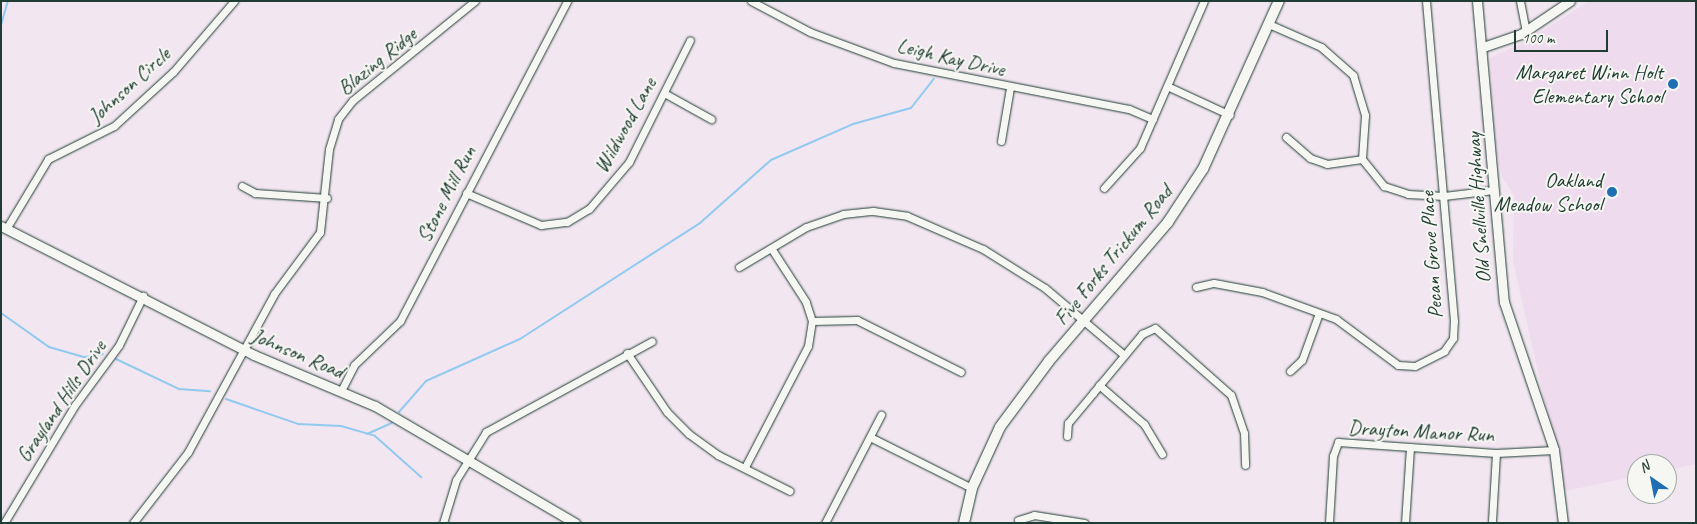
<!DOCTYPE html>
<style>
body{margin:0}
#map{position:relative;width:1697px;height:524px;overflow:hidden;background:#f2e6f0;font-family:Caveat,sans-serif}
div>[style]{position:absolute}
[style*='--x']{left:calc(var(--x)*1px);top:calc(var(--y)*1px);width:calc(var(--w)*1px);rotate:calc(var(--a)*1deg)}
.built>*{inset:0;background:#efdbee}
.stream>*{height:2px;margin:-1px;padding:0 1px;transform-origin:1px;border-radius:1px;background:#91caf0}
.roads{filter:drop-shadow(0 0 1px #1f3d34) drop-shadow(0 0 1px #1f3d34)}
.minor>*{height:7px;margin:-3.5px;padding:0 3.5px;transform-origin:3.5px;border-radius:3.5px;background:#f6f6f2}
.tertiary>*{height:9px;margin:-4.5px;padding:0 4.5px;transform-origin:4.5px;border-radius:4.5px;background:#f6f6f2}
.secondary>*{height:10px;margin:-5px;padding:0 5px;transform-origin:5px;border-radius:5px;background:#f6f6f2}
.dots>*{width:14px;height:14px;translate:-50% -50%;box-sizing:border-box;border:2px solid #f6f6f2;border-radius:50%}
span{translate:-50% -50%;white-space:nowrap;text-align:center;line-height:1.15;-webkit-text-stroke:4px #f6f6f2;paint-order:stroke}
.street-label{font-size:21px;color:#1f3d34}
.poi-label{font-size:21px;color:#1f3d34}
.right{translate:-100% -50%;text-align:right}
.frame{position:absolute;inset:0;border:2px solid #1f3d34;pointer-events:none}
.north{position:absolute;left:1627px;top:454px;width:50px;height:50px;box-sizing:border-box;background:#f6f6f2;border:1px solid #a0aca6;border-radius:50%;rotate:327deg;font-size:14px;font-weight:700;line-height:20px;text-align:center;color:#1f3d34}
.north::after{content:'';display:block;margin:auto;width:18px;height:22px;background:#1f6fb2;clip-path:polygon(50% 0,100% 100%,50% 72%,0 100%)}
.scale{position:absolute;left:1514px;top:30px;width:94px;height:22px;box-sizing:border-box;border:2px solid #1f3d34;border-top:0;padding-left:6px;font-size:15px;line-height:18px;white-space:nowrap;color:#1f3d34;-webkit-text-stroke:4px #f6f6f2;paint-order:stroke}
</style>
<div id="map">
<div class="built">
<div style="clip-path:polygon(1589px 1px,1696px 1px,1696px 464px,1667px 470px,1667px 464px,1637px 464px,1637px 476px,1565px 491px,1513px 261px,1514px 195px,1502px 177px,1495px 144px,1490px 58px,1530px 39px)"></div>
</div>
<div class="stream">
<div style="--x:1;--y:25;--w:25;--a:-74"></div>
<div style="--x:1;--y:313;--w:59;--a:35.3"></div>
<div style="--x:49;--y:347;--w:37;--a:16"></div>
<div style="--x:85;--y:357;--w:18;--a:-9"></div>
<div style="--x:116;--y:359;--w:70;--a:25.5"></div>
<div style="--x:179;--y:389;--w:31;--a:4"></div>
<div style="--x:226;--y:399;--w:76;--a:19.1"></div>
<div style="--x:298;--y:424;--w:43;--a:2.7"></div>
<div style="--x:341;--y:426;--w:35;--a:16"></div>
<div style="--x:375;--y:436;--w:62;--a:41.7"></div>
<div style="--x:399;--y:412;--w:41;--a:-48.9"></div>
<div style="--x:426;--y:381;--w:103;--a:-24.1"></div>
<div style="--x:520;--y:339;--w:214;--a:-32.8"></div>
<div style="--x:700;--y:223;--w:95;--a:-41.6"></div>
<div style="--x:771;--y:160;--w:90;--a:-23.7"></div>
<div style="--x:853;--y:124;--w:60;--a:-15.4"></div>
<div style="--x:911;--y:108;--w:37;--a:-52"></div>
<div style="--x:367;--y:434;--w:27;--a:-24"></div>
</div>
<div class="roads">
<div class="minor">
<div style="--x:751;--y:1;--w:67;--a:27.7"></div>
<div style="--x:810;--y:32;--w:90;--a:20.3"></div>
<div style="--x:894;--y:63;--w:239;--a:11.1"></div>
<div style="--x:1129;--y:109;--w:26;--a:23"></div>
<div style="--x:1520;--y:1;--w:31;--a:79"></div>
<div style="--x:1271;--y:25;--w:55;--a:23.7"></div>
<div style="--x:1321;--y:47;--w:43;--a:41.2"></div>
<div style="--x:1353;--y:75;--w:42;--a:73.3"></div>
<div style="--x:1365;--y:115;--w:44;--a:93.9"></div>
<div style="--x:1362;--y:159;--w:35;--a:51"></div>
<div style="--x:1384;--y:186;--w:25;--a:18"></div>
<div style="--x:1408;--y:194;--w:36;--a:3"></div>
<div style="--x:1444;--y:196;--w:50;--a:-6.8"></div>
<div style="--x:1167;--y:86;--w:69;--a:24.7"></div>
<div style="--x:664;--y:93;--w:54;--a:29"></div>
<div style="--x:1286;--y:137;--w:32;--a:41"></div>
<div style="--x:1310;--y:158;--w:18;--a:19"></div>
<div style="--x:1327;--y:164;--w:35;--a:-8"></div>
<div style="--x:1001;--y:141;--w:54;--a:-80.4"></div>
<div style="--x:242;--y:186;--w:15;--a:28"></div>
<div style="--x:255;--y:193;--w:72;--a:4"></div>
<div style="--x:1104;--y:188;--w:54;--a:-48"></div>
<div style="--x:1140;--y:148;--w:160;--a:-66.5"></div>
<div style="--x:466;--y:193;--w:82;--a:23.1"></div>
<div style="--x:541;--y:225;--w:26;--a:-7"></div>
<div style="--x:567;--y:222;--w:26;--a:-31"></div>
<div style="--x:589;--y:209;--w:62;--a:-49.6"></div>
<div style="--x:629;--y:162;--w:136;--a:-63.4"></div>
<div style="--x:6;--y:229;--w:82;--a:-59"></div>
<div style="--x:48;--y:159;--w:74;--a:-26.6"></div>
<div style="--x:114;--y:126;--w:80;--a:-42.5"></div>
<div style="--x:173;--y:72;--w:94;--a:-49.3"></div>
<div style="--x:739;--y:267;--w:78;--a:-30.8"></div>
<div style="--x:806;--y:227;--w:39;--a:-19"></div>
<div style="--x:843;--y:214;--w:30;--a:-6"></div>
<div style="--x:873;--y:211;--w:34;--a:8"></div>
<div style="--x:907;--y:216;--w:83;--a:23.5"></div>
<div style="--x:983;--y:249;--w:73;--a:32.2"></div>
<div style="--x:1045;--y:288;--w:104;--a:40.3"></div>
<div style="--x:1196;--y:287;--w:18;--a:-13"></div>
<div style="--x:1214;--y:283;--w:49;--a:10.6"></div>
<div style="--x:1262;--y:292;--w:79;--a:20"></div>
<div style="--x:1336;--y:319;--w:77;--a:36.6"></div>
<div style="--x:1398;--y:365;--w:17;--a:3"></div>
<div style="--x:1415;--y:366;--w:33;--a:-27"></div>
<div style="--x:1444;--y:351;--w:16;--a:-55"></div>
<div style="--x:1453;--y:338;--w:17;--a:-87"></div>
<div style="--x:1454;--y:321;--w:321;--a:-95"></div>
<div style="--x:812;--y:321;--w:45;--a:-1.3"></div>
<div style="--x:857;--y:320;--w:116;--a:26.6"></div>
<div style="--x:627;--y:353;--w:71;--a:55.9"></div>
<div style="--x:667;--y:412;--w:31;--a:45"></div>
<div style="--x:689;--y:434;--w:36;--a:36"></div>
<div style="--x:718;--y:455;--w:80;--a:26.6"></div>
<div style="--x:1290;--y:371;--w:16;--a:-43"></div>
<div style="--x:1302;--y:360;--w:50;--a:-70.1"></div>
<div style="--x:1099;--y:385;--w:60;--a:40.9"></div>
<div style="--x:1144;--y:424;--w:35;--a:59"></div>
<div style="--x:341;--y:391;--w:29;--a:-63"></div>
<div style="--x:354;--y:365;--w:64;--a:-43.7"></div>
<div style="--x:400;--y:321;--w:361;--a:-62.4"></div>
<div style="--x:1067;--y:436;--w:13;--a:-86"></div>
<div style="--x:1068;--y:423;--w:39;--a:-50"></div>
<div style="--x:1093;--y:393;--w:77;--a:-50.3"></div>
<div style="--x:1142;--y:334;--w:14;--a:-25"></div>
<div style="--x:1155;--y:328;--w:101;--a:41.4"></div>
<div style="--x:1231;--y:395;--w:40;--a:71.1"></div>
<div style="--x:1244;--y:433;--w:32;--a:88"></div>
<div style="--x:870;--y:437;--w:114;--a:26.6"></div>
<div style="--x:745;--y:467;--w:136;--a:-62.5"></div>
<div style="--x:808;--y:346;--w:25;--a:-81"></div>
<div style="--x:812;--y:321;--w:20;--a:-108"></div>
<div style="--x:806;--y:302;--w:64;--a:-122.9"></div>
<div style="--x:1018;--y:520;--w:17;--a:-17"></div>
<div style="--x:1034;--y:515;--w:51;--a:9.1"></div>
<div style="--x:1492;--y:521;--w:68;--a:-86.6"></div>
<div style="--x:4;--y:523;--w:138;--a:-59"></div>
<div style="--x:75;--y:405;--w:74;--a:-53.7"></div>
<div style="--x:119;--y:345;--w:55;--a:-63.9"></div>
<div style="--x:133;--y:523;--w:90;--a:-52.2"></div>
<div style="--x:188;--y:452;--w:180;--a:-61.4"></div>
<div style="--x:274;--y:294;--w:77;--a:-53.4"></div>
<div style="--x:320;--y:232;--w:83;--a:-83.8"></div>
<div style="--x:329;--y:149;--w:31;--a:-73"></div>
<div style="--x:338;--y:119;--w:24;--a:-52"></div>
<div style="--x:353;--y:100;--w:157;--a:-39.1"></div>
<div style="--x:443;--y:523;--w:45;--a:-73.2"></div>
<div style="--x:456;--y:480;--w:57;--a:-58"></div>
<div style="--x:486;--y:432;--w:189;--a:-28.7"></div>
<div style="--x:825;--y:523;--w:122;--a:-62.6"></div>
<div style="--x:1329;--y:523;--w:67;--a:-86.6"></div>
<div style="--x:1333;--y:456;--w:15;--a:-70"></div>
<div style="--x:1338;--y:442;--w:158;--a:4"></div>
<div style="--x:1496;--y:453;--w:58;--a:-3"></div>
<div style="--x:1405;--y:523;--w:76;--a:-86.2"></div>
</div>
<div class="tertiary">
<div style="--x:1477;--y:1;--w:302;--a:84.9"></div>
<div style="--x:1504;--y:302;--w:156;--a:71.3"></div>
<div style="--x:1554;--y:450;--w:74;--a:83"></div>
<div style="--x:1483;--y:47;--w:40;--a:-18.9"></div>
<div style="--x:1521;--y:34;--w:59;--a:-34"></div>
<div style="--x:1;--y:226;--w:284;--a:27"></div>
<div style="--x:254;--y:355;--w:131;--a:22.9"></div>
<div style="--x:375;--y:406;--w:232;--a:30.3"></div>
</div>
<div class="secondary">
<div style="--x:964;--y:523;--w:36;--a:-77"></div>
<div style="--x:972;--y:488;--w:67;--a:-65.3"></div>
<div style="--x:1000;--y:427;--w:82;--a:-53.4"></div>
<div style="--x:1049;--y:361;--w:183;--a:-49.4"></div>
<div style="--x:1168;--y:222;--w:64;--a:-56.6"></div>
<div style="--x:1203;--y:169;--w:184;--a:-65.7"></div>
</div>
</div>
<div class="dots">
<div style="left:1673px;top:84px;background:#1f6fb2"></div>
<div style="left:1612px;top:192px;background:#1f6fb2"></div>
</div>
<div class="street-label">
<span style="left:951px;top:57px;rotate:13deg">Leigh Kay Drive</span>
<span style="left:377px;top:61px;rotate:-39deg">Blazing Ridge</span>
<span style="left:129px;top:85px;rotate:-42deg">Johnson Circle</span>
<span style="left:625px;top:125px;rotate:-61deg">Wildwood Lane</span>
<span style="left:446px;top:194px;rotate:-63deg">Stone Mill Run</span>
<span style="left:1478px;top:208px;rotate:-94deg">Old Snellville Highway</span>
<span style="left:1113px;top:255px;rotate:-51deg">Five Forks Trickum Road</span>
<span style="left:1431px;top:255px;rotate:-94deg">Pecan Grove Place</span>
<span style="left:298px;top:353px;rotate:23deg">Johnson Road</span>
<span style="left:61px;top:401px;rotate:-56deg">Grayland Hills Drive</span>
<span style="left:1421px;top:431px;rotate:3deg">Drayton Manor Run</span>
</div>
<div class="poi-label">
<span class="right" style="left:1663px;top:84px">Margaret Winn Holt<br>Elementary School</span>
<span class="right" style="left:1602px;top:192px">Oakland<br>Meadow School</span>
</div>
<div class="frame"></div>
<div class="north">N</div>
<div class="scale">100 m</div>
</div>
